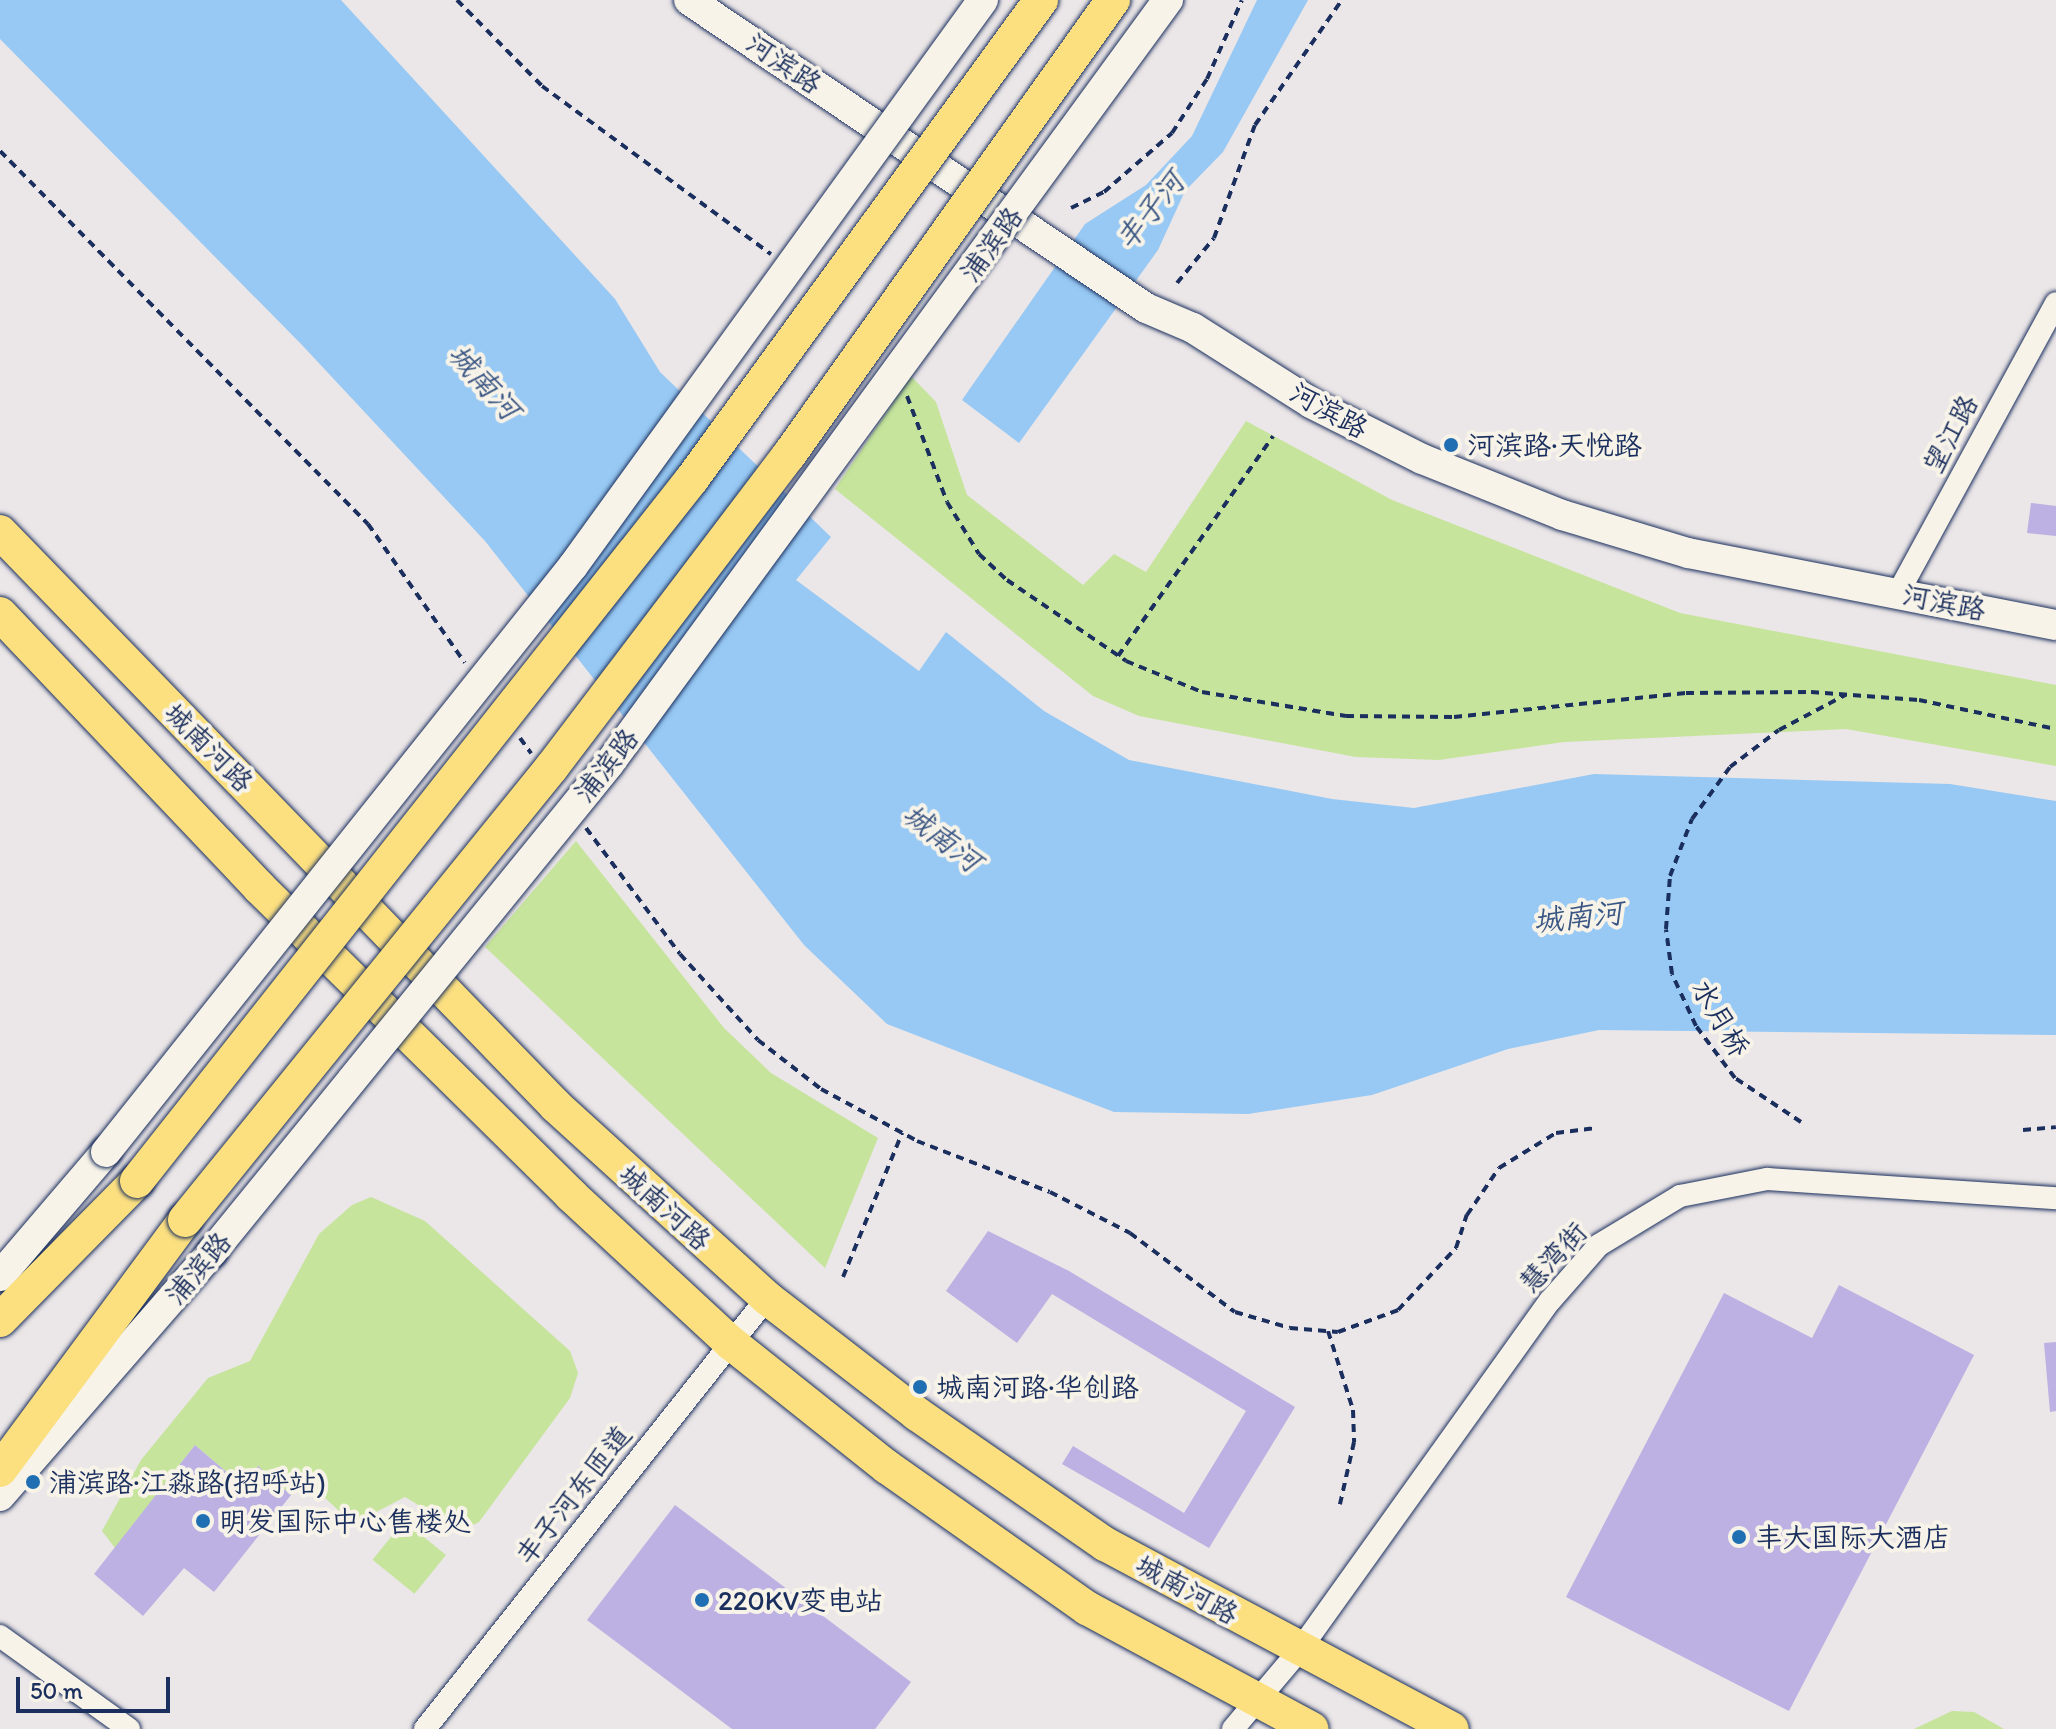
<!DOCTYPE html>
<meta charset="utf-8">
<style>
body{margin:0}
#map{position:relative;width:2056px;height:1729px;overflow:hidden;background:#ebe6e7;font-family:Itim,"LXGW WenKai TC",sans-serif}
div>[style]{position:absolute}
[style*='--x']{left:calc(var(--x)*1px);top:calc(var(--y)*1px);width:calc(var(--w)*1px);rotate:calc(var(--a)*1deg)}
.green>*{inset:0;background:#c6e49b;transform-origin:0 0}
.water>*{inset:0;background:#97c9f4}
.building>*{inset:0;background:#bcb1e2}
.path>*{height:4px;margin-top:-2px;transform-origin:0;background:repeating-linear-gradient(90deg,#1b2f5e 0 8px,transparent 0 14px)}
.roads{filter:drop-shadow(0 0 2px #1b2f5e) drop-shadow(0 0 2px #1b2f5e)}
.street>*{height:22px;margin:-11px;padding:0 11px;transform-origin:11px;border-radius:11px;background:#f7f3e8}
.secondary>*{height:30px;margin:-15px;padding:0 15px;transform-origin:15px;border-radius:15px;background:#f7f3e8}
.primary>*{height:34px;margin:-17px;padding:0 17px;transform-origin:17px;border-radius:17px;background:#fce080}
.bridges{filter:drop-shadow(0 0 2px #1b2f5e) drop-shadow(0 0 2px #1b2f5e)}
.secondary-bridge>*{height:30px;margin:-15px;padding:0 15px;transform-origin:15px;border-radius:15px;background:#f7f3e8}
.primary-bridge>*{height:34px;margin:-17px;padding:0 17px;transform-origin:17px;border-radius:17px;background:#fce080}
.dots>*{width:22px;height:22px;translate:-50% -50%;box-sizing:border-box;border:4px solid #f7f3e8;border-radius:50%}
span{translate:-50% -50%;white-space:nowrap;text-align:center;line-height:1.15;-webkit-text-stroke:8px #f7f3e8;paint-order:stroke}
.street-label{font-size:28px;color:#1b2f5e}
.poi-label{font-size:28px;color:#1b2f5e}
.left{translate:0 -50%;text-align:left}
.water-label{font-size:30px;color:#3a5684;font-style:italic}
.scale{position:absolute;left:16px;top:1677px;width:154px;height:36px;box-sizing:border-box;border:4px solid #1b2f5e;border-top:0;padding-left:10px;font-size:24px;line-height:28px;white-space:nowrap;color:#1b2f5e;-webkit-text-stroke:6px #f7f3e8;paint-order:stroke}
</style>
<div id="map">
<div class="green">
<div style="clip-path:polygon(911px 376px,936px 402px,967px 495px,1083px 585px,1114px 554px,1146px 572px,1246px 421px,1392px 500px,1680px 613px,2056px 685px,2056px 766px,1846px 729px,1564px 742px,1439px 760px,1356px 757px,1139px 716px,1093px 696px,835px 489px)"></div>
<div style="clip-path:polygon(576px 841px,724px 1028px,771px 1073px,878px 1138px,825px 1268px,485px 947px)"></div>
<div style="clip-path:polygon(371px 1197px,425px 1221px,570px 1351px,578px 1373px,570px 1398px,479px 1522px,467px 1528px,449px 1523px,405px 1497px,353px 1524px,307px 1481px,291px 1495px,258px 1466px,243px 1486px,195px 1445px,115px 1548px,102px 1531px,141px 1460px,208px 1378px,250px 1361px,319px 1234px,352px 1205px)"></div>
<div style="left:404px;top:1521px;width:54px;height:50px;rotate:39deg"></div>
<div style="clip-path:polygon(1952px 1711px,1974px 1712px,2004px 1729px,1914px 1729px)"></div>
</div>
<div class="water">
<div style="clip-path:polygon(0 0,341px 0,615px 299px,660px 372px,831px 537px,796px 580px,919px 671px,946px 632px,1044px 711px,1129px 760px,1332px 799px,1414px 808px,1594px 774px,1950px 784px,2056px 801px,2056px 1035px,1599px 1030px,1508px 1049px,1372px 1095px,1248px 1114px,1114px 1112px,887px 1024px,804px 945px,485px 541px,302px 345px,0 39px)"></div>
<div style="clip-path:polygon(1257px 0,1308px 0,1223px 152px,1185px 191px,1158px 250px,1019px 443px,962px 400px,1085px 224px,1146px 185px,1192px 136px)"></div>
</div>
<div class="building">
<div style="clip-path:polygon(2031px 503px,2056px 506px,2056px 536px,2027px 533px)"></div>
<div style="clip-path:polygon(988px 1231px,1069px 1271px,1295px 1407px,1209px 1548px,1062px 1464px,1073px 1446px,1184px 1513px,1246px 1411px,1052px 1294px,1017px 1343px,946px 1291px)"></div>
<div style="clip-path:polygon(1839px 1285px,1974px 1355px,1789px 1711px,1566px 1597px,1724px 1293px,1812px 1338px)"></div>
<div style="clip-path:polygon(2056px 1342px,2056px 1411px,2050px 1412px,2044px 1343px)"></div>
<div style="clip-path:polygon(195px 1445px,243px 1486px,258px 1466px,291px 1495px,214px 1592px,184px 1568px,143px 1616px,94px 1574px)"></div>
<div style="clip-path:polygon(675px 1505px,911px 1682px,875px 1729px,732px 1729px,587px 1620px)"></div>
</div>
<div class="path">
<div style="--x:457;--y:0;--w:121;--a:45.3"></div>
<div style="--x:542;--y:86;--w:284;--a:36.3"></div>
<div style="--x:0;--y:151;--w:524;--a:45.39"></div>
<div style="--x:368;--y:524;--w:169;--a:55.1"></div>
<div style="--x:1071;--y:208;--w:37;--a:-26"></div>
<div style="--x:1104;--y:192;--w:90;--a:-40.9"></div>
<div style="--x:1172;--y:133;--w:64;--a:-57.1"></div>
<div style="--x:1207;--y:79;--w:86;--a:-66.1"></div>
<div style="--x:1177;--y:283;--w:58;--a:-50.6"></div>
<div style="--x:1214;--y:238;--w:120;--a:-70.1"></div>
<div style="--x:1255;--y:125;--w:152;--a:-55.2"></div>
<div style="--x:907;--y:396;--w:113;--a:69.3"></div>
<div style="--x:947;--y:502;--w:61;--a:58.4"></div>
<div style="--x:979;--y:554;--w:38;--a:43"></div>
<div style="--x:1007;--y:580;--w:144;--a:34.2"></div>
<div style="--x:1126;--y:661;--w:82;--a:22.2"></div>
<div style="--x:1202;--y:692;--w:146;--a:9.5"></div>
<div style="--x:1346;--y:716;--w:108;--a:0.5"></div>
<div style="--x:1454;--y:717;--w:233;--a:-5.9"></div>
<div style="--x:1686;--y:693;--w:125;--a:-0.5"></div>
<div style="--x:1811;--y:692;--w:108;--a:4.2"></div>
<div style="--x:1919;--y:700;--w:140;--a:12"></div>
<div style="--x:1118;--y:656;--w:269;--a:-54.8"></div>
<div style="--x:520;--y:738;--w:19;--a:54"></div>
<div style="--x:586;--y:828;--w:157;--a:53.3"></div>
<div style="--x:680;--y:954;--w:116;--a:47.8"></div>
<div style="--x:758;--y:1040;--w:80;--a:37.9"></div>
<div style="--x:821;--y:1089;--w:109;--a:28.4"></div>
<div style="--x:917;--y:1141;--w:142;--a:21"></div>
<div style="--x:1050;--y:1192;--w:90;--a:27.1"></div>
<div style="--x:1130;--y:1233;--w:131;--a:37"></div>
<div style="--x:1235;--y:1312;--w:57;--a:16.2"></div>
<div style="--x:1290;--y:1328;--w:48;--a:4.8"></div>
<div style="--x:1338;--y:1332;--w:64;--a:-20.1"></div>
<div style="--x:1398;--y:1310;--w:85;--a:-46.9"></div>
<div style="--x:1456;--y:1248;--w:35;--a:-72"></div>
<div style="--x:1467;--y:1215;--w:57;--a:-55.8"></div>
<div style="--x:1499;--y:1168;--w:67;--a:-31.6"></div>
<div style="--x:1556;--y:1133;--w:40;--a:-7.1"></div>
<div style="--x:1801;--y:1122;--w:79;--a:-146.3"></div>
<div style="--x:1735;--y:1078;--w:65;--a:-126.9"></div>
<div style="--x:1696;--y:1026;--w:57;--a:-114.8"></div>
<div style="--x:1672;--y:974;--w:45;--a:-97.6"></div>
<div style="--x:1666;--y:929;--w:53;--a:-85.7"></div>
<div style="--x:1670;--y:876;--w:61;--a:-68.9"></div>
<div style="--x:1692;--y:819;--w:64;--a:-53.8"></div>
<div style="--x:1730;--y:767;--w:61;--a:-37.1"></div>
<div style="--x:1779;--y:730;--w:75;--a:-27.9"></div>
<div style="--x:2023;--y:1130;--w:33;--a:-5"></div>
<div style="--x:843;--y:1277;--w:156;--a:-67.7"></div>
<div style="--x:1328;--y:1331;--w:83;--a:72.4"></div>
<div style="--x:1353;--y:1410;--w:32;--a:88"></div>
<div style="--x:1354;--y:1442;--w:64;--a:102.7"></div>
</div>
<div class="roads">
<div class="street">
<div style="--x:1898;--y:593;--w:330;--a:-61.4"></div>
<div style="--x:0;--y:1636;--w:159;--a:35.8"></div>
<div style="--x:425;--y:1729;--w:550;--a:-51.57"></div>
<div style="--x:1233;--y:1729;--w:102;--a:-49.8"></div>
<div style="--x:1299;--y:1651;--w:431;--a:-54.4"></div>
<div style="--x:1550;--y:1301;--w:74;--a:-48.8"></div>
<div style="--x:1599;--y:1245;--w:95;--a:-31.2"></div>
<div style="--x:1680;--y:1196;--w:89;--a:-11.1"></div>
<div style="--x:1767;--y:1179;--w:290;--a:3.8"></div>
</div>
<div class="secondary">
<div style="--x:689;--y:0;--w:551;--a:33.98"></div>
<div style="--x:1146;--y:308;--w:51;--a:23.1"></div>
<div style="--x:1193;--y:328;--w:140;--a:32.4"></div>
<div style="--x:1311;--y:403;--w:124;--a:26.8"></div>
<div style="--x:1422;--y:459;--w:151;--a:21.8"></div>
<div style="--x:1562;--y:515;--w:132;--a:16.8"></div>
<div style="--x:1688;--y:553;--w:375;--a:11.1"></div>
<div style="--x:0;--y:1276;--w:163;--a:-49.5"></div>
<div style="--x:0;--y:1496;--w:323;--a:-49"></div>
</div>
<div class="primary">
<div style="--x:0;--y:532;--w:799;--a:45.91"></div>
<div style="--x:556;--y:1106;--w:285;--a:42.3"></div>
<div style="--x:767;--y:1298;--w:190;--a:37.7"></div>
<div style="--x:917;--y:1414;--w:229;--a:34.7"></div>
<div style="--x:1105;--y:1544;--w:393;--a:28.1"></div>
<div style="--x:0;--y:614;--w:378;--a:46.5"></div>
<div style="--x:260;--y:888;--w:437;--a:44.6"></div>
<div style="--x:571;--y:1195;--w:218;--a:42.8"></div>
<div style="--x:731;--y:1343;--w:199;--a:38.5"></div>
<div style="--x:887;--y:1467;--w:245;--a:35.2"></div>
<div style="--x:1087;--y:1608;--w:255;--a:28.3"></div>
<div style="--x:0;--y:1320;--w:195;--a:-45.4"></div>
<div style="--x:0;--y:1470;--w:311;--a:-53.5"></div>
</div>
</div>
<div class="bridges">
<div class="secondary-bridge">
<div style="--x:106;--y:1152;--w:749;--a:-51.45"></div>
<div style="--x:573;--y:566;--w:699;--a:-54.08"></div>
<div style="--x:212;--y:1252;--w:629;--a:-50.87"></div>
<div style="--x:609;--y:764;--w:947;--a:-53.81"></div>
</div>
<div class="primary-bridge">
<div style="--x:137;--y:1181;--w:895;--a:-51.67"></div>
<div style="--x:692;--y:479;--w:593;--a:-53.92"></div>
<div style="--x:185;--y:1220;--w:583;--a:-50.99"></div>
<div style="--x:552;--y:767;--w:392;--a:-52.8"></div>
<div style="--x:789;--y:455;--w:559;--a:-54.55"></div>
</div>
</div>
<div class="dots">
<div style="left:1451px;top:445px;background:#1f6fb2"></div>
<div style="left:920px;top:1387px;background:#1f6fb2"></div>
<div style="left:33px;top:1482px;background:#1f6fb2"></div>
<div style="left:203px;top:1521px;background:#1f6fb2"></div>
<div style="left:1739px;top:1537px;background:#1f6fb2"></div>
<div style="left:702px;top:1600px;background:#1f6fb2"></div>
</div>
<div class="street-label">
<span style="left:784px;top:63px;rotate:34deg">河滨路</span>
<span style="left:991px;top:244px;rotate:-54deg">浦滨路</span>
<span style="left:1329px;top:410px;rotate:29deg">河滨路</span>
<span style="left:1950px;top:434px;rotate:-62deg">望江路</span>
<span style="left:1944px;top:602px;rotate:11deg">河滨路</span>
<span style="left:209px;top:747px;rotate:45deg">城南河路</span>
<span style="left:606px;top:765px;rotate:-52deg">浦滨路</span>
<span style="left:1721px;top:1018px;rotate:59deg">水月桥</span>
<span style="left:665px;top:1207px;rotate:42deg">城南河路</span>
<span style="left:1553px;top:1257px;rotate:-47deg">慧湾街</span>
<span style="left:198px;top:1268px;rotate:-50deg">浦滨路</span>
<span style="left:573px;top:1495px;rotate:-52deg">丰子河东匝道</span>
<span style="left:1187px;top:1589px;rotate:29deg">城南河路</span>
</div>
<div class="poi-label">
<span class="left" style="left:1467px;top:445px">河滨路·天悦路</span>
<span class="left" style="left:936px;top:1387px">城南河路·华创路</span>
<span class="left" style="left:49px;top:1482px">浦滨路·江淼路(招呼站)</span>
<span class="left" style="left:219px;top:1521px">明发国际中心售楼处</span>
<span class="left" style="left:1755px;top:1537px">丰大国际大酒店</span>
<span class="left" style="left:718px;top:1600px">220KV变电站</span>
</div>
<div class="water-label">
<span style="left:1150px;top:211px;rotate:-51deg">丰子河</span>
<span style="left:484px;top:382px;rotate:48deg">城南河</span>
<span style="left:942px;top:838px;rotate:38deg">城南河</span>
<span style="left:1578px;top:917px;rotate:-6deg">城南河</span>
</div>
<div class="scale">50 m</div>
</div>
